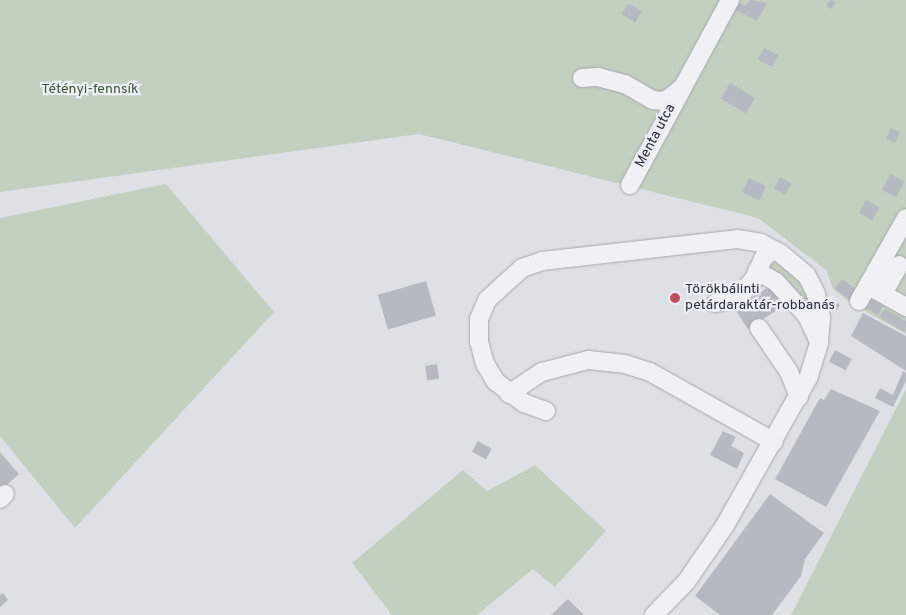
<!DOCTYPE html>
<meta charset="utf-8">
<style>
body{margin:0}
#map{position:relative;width:906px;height:615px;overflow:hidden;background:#dde1e6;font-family:Overpass,sans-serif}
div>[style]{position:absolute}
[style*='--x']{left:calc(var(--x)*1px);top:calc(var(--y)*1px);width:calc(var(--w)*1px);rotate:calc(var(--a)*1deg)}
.green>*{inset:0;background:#c3cfbf}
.building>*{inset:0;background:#b5bac2;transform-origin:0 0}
.roads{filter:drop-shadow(0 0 1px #a3a8af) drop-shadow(0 0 1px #a3a8af)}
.minor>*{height:18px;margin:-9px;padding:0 9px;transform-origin:9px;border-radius:9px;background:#eff1f4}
.dots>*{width:14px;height:14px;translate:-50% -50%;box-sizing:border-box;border:2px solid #eceff4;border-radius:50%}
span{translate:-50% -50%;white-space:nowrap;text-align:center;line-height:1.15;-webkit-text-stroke:4.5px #eceff4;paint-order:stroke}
.park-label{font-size:14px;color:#3d5537}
.street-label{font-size:14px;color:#282f3b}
.poi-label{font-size:14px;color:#282f3b}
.left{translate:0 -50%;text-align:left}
</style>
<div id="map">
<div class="green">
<div style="clip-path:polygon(0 0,906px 0,906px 334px,849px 302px,833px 289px,826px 270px,758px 218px,419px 134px,0 192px)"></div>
<div style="clip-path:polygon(166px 184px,274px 312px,75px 528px,0 436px,0 218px)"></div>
<div style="clip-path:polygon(777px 261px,801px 277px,809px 300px,806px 304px,768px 271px,768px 266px)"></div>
<div style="clip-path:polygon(906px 389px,906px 615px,791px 615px)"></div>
<div style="clip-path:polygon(535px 465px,606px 531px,555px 587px,533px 569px,477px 615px,392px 615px,352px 563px,463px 470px,487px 491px)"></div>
</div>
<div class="building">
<div style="clip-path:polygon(750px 0,767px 3px,757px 21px,735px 10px,739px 3px,746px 6px)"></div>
<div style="clip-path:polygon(830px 0,836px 2px,832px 9px,826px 6px)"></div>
<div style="left:628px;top:3px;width:16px;height:13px;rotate:30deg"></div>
<div style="left:764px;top:48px;width:16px;height:13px;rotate:27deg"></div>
<div style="left:730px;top:83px;width:29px;height:18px;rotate:31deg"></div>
<div style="left:891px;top:128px;width:10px;height:12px;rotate:24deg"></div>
<div style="left:890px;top:174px;width:16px;height:18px;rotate:27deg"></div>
<div style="left:780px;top:177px;width:13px;height:13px;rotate:27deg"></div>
<div style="left:749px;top:178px;width:19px;height:16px;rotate:25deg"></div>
<div style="left:866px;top:200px;width:15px;height:15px;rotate:28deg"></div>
<div style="left:842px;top:279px;width:19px;height:12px;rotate:36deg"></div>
<div style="left:426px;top:281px;width:36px;height:50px;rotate:74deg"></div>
<div style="left:770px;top:286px;width:24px;height:42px;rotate:57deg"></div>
<div style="left:869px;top:298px;width:16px;height:11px;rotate:27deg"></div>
<div style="clip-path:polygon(834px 300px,840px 305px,837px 310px,830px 305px)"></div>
<div style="clip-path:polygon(885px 309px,906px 321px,905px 332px,879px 317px)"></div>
<div style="clip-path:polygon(863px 313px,906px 336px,906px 371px,851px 336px)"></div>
<div style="left:835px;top:350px;width:19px;height:13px;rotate:28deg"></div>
<div style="left:437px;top:364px;width:15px;height:12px;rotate:82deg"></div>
<div style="clip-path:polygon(903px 371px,906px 373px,906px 381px,893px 407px,875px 398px,880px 388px,893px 395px)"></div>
<div style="clip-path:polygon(831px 389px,880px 411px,826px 507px,775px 479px,820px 398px,824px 400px)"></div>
<div style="clip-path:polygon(723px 431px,736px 437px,731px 446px,744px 453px,737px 469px,710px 455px)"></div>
<div style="left:478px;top:441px;width:16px;height:12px;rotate:30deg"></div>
<div style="clip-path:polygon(0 452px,19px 474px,0 491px)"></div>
<div style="clip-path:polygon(770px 494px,824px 533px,805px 559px,801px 576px,772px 615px,720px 615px,695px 596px)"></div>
<div style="clip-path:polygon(3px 593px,8px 600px,0 607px,0 595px)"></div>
<div style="clip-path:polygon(568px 599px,584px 615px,551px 615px)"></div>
</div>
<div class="roads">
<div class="minor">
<div style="--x:582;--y:78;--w:16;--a:-4"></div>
<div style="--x:598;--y:77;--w:28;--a:15"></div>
<div style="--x:625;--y:84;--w:32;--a:30"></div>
<div style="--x:653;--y:100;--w:10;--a:6"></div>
<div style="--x:663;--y:101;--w:9;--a:-27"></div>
<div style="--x:671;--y:97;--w:16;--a:-40"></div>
<div style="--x:683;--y:87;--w:99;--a:-61.6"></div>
<div style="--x:630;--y:185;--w:107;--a:-61.5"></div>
<div style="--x:757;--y:271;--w:22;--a:30"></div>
<div style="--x:776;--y:282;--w:46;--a:47.6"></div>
<div style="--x:807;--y:316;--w:29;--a:65"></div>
<div style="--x:869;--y:286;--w:43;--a:29.6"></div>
<div style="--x:883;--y:294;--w:33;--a:-61"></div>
<div style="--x:859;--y:301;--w:95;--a:-60.5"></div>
<div style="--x:716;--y:303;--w:21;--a:-11"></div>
<div style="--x:737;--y:299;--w:26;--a:-50"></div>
<div style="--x:754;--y:279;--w:24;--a:-66"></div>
<div style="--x:764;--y:257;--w:12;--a:-35"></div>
<div style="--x:759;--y:328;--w:53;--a:55.7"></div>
<div style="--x:789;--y:372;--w:27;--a:68"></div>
<div style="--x:509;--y:394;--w:40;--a:-34"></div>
<div style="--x:542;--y:372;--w:48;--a:-14.6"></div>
<div style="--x:588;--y:360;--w:37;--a:6"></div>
<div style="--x:625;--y:364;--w:26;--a:18"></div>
<div style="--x:650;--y:372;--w:142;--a:29.4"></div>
<div style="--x:546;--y:411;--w:23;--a:-160"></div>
<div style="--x:524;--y:403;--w:35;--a:-143"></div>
<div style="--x:496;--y:382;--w:21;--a:-121"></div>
<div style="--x:485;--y:364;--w:23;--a:-105"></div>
<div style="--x:479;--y:342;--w:23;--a:-90"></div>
<div style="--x:479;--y:319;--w:21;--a:-67"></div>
<div style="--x:487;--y:300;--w:47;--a:-42.4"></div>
<div style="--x:522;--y:268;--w:21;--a:-19"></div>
<div style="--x:542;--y:261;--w:196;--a:-6.4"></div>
<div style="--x:737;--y:239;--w:24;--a:9"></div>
<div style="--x:761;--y:243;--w:21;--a:28"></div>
<div style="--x:780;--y:253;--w:35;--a:40"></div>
<div style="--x:807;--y:276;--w:20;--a:63"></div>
<div style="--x:816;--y:294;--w:25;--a:78"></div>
<div style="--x:821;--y:318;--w:25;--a:95"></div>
<div style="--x:819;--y:343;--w:37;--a:107"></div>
<div style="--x:808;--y:378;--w:171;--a:119.4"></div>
<div style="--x:724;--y:527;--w:67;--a:124.6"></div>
<div style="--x:686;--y:582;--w:46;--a:134.1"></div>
<div style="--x:0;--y:499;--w:7;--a:-45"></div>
</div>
</div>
<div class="dots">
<div style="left:675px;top:298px;background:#c14b5f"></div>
</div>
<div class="park-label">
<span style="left:90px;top:90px">Tétényi-fennsík</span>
</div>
<div class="street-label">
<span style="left:656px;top:136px;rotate:-62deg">Menta utca</span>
</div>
<div class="poi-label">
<span class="left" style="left:685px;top:298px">Törökbálinti<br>petárdaraktár-robbanás</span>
</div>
</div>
